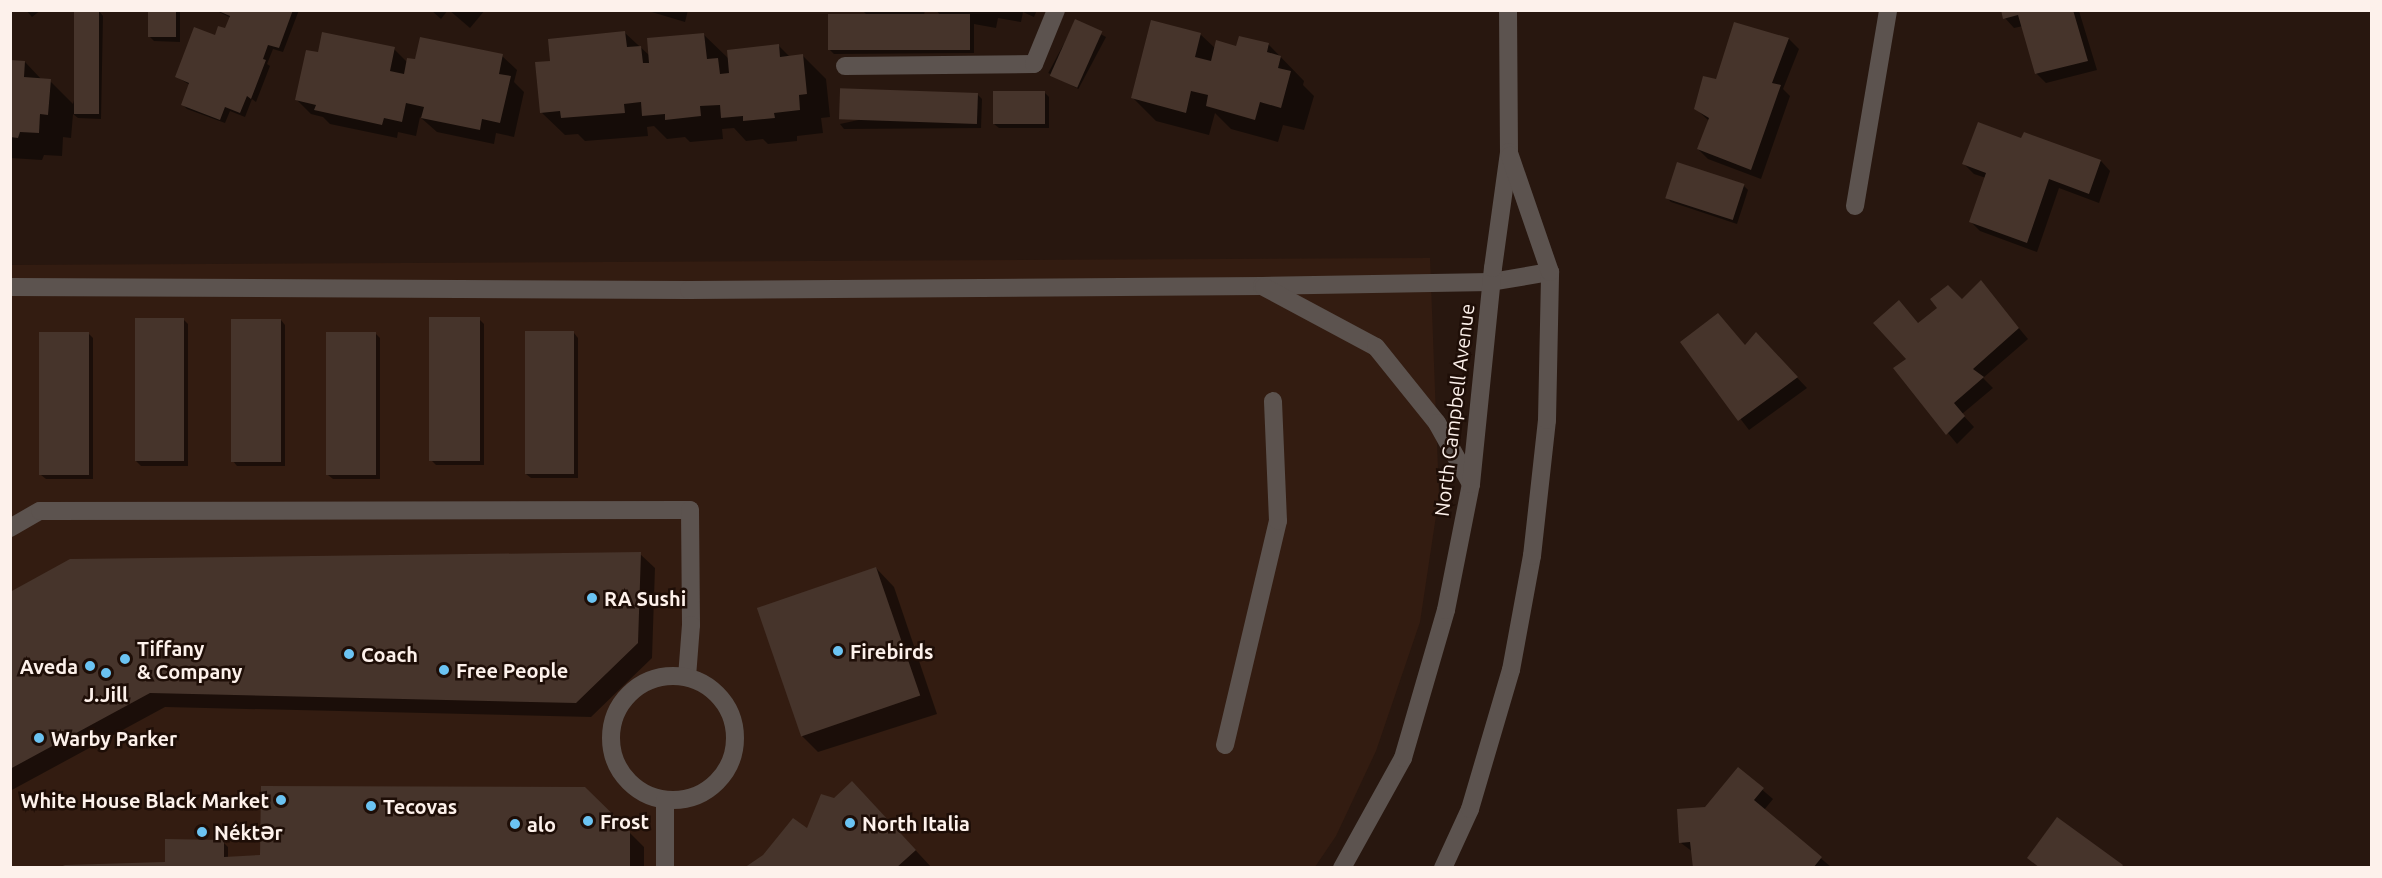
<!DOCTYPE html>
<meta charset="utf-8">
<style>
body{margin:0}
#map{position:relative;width:2382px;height:878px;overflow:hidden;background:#28170f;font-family:Ubuntu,sans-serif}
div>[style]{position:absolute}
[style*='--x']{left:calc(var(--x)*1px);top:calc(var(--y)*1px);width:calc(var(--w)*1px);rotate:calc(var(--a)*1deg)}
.built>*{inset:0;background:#331c11}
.shadow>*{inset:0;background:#0007;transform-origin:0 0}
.building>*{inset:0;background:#46342b;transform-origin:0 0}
.service>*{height:18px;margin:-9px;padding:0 9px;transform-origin:9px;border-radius:9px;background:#5c534f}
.service>.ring{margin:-9px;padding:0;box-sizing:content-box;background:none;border:18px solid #5c534f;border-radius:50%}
.minor>*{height:18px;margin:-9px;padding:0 9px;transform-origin:9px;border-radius:9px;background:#5c534f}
.tertiary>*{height:18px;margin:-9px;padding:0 9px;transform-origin:9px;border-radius:9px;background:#5c534f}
.dots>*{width:16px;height:16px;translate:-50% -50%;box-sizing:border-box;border:3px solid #1e0e07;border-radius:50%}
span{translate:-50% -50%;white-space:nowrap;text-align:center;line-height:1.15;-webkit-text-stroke:5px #1e0e07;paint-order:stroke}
.street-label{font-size:20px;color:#fdf1eb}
.poi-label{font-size:20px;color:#fdf1eb;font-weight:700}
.left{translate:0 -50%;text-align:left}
.right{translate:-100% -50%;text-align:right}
.frame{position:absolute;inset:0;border:12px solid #fdf1eb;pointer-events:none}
</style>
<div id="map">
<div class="built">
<div style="clip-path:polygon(1430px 258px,1439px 496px,1420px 622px,1376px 751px,1336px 836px,1315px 867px,11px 867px,10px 265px)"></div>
</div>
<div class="shadow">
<div style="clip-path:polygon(26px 10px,41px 10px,32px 17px)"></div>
<div style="clip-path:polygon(149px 10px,180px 10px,180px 42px,154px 41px,149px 36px)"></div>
<div style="clip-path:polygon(215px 10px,299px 10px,283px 52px,273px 49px,267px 64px,270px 66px,256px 102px,252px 99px,245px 117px,230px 111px,225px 123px,187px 109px,183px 105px,190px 85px,177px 77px,226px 30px,231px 18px)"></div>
<div style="clip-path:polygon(431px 10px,448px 10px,441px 19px)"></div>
<div style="clip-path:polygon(449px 10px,485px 10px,470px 28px)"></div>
<div style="clip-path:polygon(645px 10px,688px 10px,685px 22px)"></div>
<div style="clip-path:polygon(862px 10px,925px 10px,924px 15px,940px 15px,936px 10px,1037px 10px,1034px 17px,1023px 12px,1021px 22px,998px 18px,996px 28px,974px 24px,974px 53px,834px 54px,829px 49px,867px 15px)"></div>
<div style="clip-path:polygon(2003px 10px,2083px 10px,2079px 11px,2097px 70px,2046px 83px,2036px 73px,2023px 26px,2014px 28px,2005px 18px)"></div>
<div style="clip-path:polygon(99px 11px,103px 16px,101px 119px,78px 118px,73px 114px,71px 138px,63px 137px,62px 156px,44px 155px,42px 160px,10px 158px,10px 61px,25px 62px,42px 80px,50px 81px,73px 104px)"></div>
<div style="left:1076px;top:21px;width:34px;height:59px;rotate:28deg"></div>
<div style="clip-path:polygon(1735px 24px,1789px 39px,1799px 49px,1783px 89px,1790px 96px,1761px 179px,1708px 159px,1698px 149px,1709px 121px,1695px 108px,1717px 81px)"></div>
<div style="clip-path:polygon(625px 33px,650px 56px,703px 34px,730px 60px,779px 46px,790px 57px,803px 56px,826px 79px,830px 117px,821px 118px,823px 133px,797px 136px,797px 141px,768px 144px,763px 139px,746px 141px,734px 128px,722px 129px,723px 139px,690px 142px,685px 137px,667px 139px,654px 126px,647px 127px,648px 136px,585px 141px,578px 134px,565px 135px,541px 112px,551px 62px)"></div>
<div style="clip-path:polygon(1200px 34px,1216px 49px,1269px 45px,1304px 81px,1303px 85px,1314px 96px,1304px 130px,1283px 125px,1278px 142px,1231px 129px,1215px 113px,1209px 135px,1156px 121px,1133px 98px)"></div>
<div style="clip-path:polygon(394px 49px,408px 63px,502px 56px,517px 70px,514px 82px,524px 92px,514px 137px,496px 133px,494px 144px,437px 132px,420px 117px,416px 136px,398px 132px,397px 138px,330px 124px,323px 117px,311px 114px,297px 100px,319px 54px)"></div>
<div style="clip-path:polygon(1044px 92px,1049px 97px,1049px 128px,999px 128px,994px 124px)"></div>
<div style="clip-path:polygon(977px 94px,982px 99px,981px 128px,844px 129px,840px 124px)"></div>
<div style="clip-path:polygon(2025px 134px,2101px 161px,2110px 171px,2099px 203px,2059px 188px,2037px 252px,1980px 231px,1971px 222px,1986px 178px,1974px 174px,1964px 164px,2022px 140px)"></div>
<div style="clip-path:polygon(1743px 185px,1748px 190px,1737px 224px,1671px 202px,1666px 197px)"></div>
<div style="clip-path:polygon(1981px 283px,2028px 339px,1983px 378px,1993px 388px,1962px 414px,1974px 427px,1957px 444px,1895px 369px,1909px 359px,1918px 324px,1962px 301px)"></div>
<div style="clip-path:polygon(479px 319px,484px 324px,484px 465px,436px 465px,431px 460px)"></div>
<div style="clip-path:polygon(184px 320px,188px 324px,188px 466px,141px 466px,136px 461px)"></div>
<div style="clip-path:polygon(281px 320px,285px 325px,285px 466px,237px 466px,233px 461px)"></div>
<div style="clip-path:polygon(88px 333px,93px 338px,93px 479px,46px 479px,41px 475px)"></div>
<div style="clip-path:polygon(375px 333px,380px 338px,380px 479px,333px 479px,328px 475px)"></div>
<div style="clip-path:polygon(574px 333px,578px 338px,578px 478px,531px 478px,526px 474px)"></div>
<div style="clip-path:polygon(1756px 335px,1807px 388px,1749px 430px,1682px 343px,1746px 347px)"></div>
<div style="clip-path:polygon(640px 554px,655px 568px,652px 658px,591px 717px,165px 707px,10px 791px,10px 594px)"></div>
<div style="clip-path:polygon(876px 568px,894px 587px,937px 714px,818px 752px,800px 734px)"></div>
<div style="clip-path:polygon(1738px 769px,1773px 799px,1764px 810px,1831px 867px,1694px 868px,1693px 852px,1681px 843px)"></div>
<div style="clip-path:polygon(834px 800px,870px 801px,932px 868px,747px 868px,807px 830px)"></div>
<div style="clip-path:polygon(629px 832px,644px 847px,644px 868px,61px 868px,164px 864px,223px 842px,228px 847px,228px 858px)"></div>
</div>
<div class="building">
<div style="left:74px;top:10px;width:25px;height:104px"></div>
<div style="left:148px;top:10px;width:28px;height:27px"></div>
<div style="clip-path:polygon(216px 10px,293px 10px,279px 48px,268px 45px,263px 59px,266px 60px,251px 99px,247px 96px,240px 113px,225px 107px,220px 120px,181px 105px,189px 83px,175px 77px,194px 27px,215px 35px,218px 26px,225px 28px,230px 16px)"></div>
<div style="clip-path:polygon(2001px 10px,2073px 10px,2088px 61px,2035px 74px,2018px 15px,2003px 19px)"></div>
<div style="left:828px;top:14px;width:142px;height:36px"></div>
<div style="left:1075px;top:19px;width:30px;height:62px;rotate:24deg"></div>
<div style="clip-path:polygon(1151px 20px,1201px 33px,1195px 57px,1211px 61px,1216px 40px,1236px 46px,1239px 36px,1269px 43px,1267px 52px,1281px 56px,1278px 68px,1291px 71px,1281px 108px,1260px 102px,1255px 120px,1206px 106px,1208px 95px,1191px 91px,1186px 113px,1131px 98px)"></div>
<div style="clip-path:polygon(1734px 22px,1789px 38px,1772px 83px,1781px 85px,1751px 170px,1697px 149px,1709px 118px,1694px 109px,1703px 76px,1716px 79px)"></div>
<div style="clip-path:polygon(625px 31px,627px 47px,641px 46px,643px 63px,649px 63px,647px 38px,704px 33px,707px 59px,718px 58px,720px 74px,729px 73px,727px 50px,779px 44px,780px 57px,803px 54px,807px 94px,799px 95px,800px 110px,774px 113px,775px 118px,743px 121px,743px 116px,721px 118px,720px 105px,700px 106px,701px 116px,665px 120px,665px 114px,642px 116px,641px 102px,624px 104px,625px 113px,561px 118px,560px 111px,540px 113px,535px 62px,550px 61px,548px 39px)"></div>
<div style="clip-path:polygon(322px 32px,395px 47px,390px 71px,404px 74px,407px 58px,415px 59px,420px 37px,503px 54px,499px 74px,511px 76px,500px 123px,482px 119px,480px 130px,421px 118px,424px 107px,406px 103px,402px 122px,384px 118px,382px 125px,314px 110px,316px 105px,295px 100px,306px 50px,318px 52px)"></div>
<div style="clip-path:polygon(10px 60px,25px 61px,24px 77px,51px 79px,48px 115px,40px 114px,39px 133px,20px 132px,18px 138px,10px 137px)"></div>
<div style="left:993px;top:91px;width:52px;height:33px"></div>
<div style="left:978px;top:93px;width:31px;height:138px;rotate:92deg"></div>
<div style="clip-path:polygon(1978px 122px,2021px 138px,2024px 132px,2101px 160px,2089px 194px,2049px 179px,2027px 243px,1969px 222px,1986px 173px,1962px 164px)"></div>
<div style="left:1677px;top:162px;width:71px;height:38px;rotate:18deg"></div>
<div style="clip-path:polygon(1981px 280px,2019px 328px,1973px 369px,1984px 377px,1954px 403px,1965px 416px,1946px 435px,1893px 368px,1906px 359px,1873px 323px,1899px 300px,1918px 323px,1937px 308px,1930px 299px,1948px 285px,1962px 299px)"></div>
<div style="clip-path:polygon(1718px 313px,1745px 345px,1756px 332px,1798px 377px,1738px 421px,1680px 342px)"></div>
<div style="left:429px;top:317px;width:51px;height:144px"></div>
<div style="left:135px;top:318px;width:49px;height:143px"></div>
<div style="left:231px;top:319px;width:50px;height:143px"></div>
<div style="left:525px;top:331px;width:49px;height:143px"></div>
<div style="left:39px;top:332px;width:50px;height:143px"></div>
<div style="left:326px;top:332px;width:50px;height:143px"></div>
<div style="clip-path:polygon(641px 552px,638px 643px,576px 703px,150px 693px,10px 769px,10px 592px,70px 559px)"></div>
<div style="left:876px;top:567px;width:136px;height:126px;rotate:71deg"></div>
<div style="clip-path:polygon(1738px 767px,1764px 788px,1754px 800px,1822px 857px,1813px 868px,1693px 868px,1690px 842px,1679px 843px,1677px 809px,1705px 807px)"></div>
<div style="clip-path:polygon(852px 781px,916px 850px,896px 868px,744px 868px,763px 855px,793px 818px,807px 828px,821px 794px,834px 798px)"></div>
<div style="clip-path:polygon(261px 786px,585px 787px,630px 831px,630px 868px,58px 868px,65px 865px,165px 862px,165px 839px,224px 840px,224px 857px,260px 855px)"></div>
<div style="clip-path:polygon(2057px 817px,2123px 865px,2121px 868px,2040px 868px,2027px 858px)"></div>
</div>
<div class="service">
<div style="--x:10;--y:287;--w:679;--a:0.25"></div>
<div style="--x:689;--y:290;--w:573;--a:-0.4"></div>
<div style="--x:1262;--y:286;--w:229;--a:-1"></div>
<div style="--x:1491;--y:282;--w:60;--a:-9.6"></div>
<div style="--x:1264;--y:287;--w:127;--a:28.2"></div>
<div style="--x:1376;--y:347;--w:97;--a:51.2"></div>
<div style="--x:1437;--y:423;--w:70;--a:60.9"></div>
<div style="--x:10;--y:528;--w:34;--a:-30"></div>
<div style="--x:40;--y:511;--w:650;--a:-0.09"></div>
<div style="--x:690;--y:510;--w:115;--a:89.5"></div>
<div style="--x:691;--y:625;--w:52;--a:94.4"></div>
<div class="ring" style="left:611px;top:676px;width:106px;height:106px"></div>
<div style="--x:1225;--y:745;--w:230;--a:-76.7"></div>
<div style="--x:1278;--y:521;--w:120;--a:-92.4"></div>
<div style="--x:665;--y:868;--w:68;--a:-90"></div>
</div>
<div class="minor">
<div style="--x:1508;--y:10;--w:142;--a:89.6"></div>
<div style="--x:845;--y:66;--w:189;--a:-0.6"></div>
<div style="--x:1034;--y:64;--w:58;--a:-67.8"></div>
<div style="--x:1855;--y:206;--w:199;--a:-80.4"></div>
</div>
<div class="tertiary">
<div style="--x:1342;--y:868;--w:126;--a:-61"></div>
<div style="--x:1403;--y:758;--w:154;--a:-73.8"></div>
<div style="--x:1446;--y:610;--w:128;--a:-78.8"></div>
<div style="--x:1471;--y:484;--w:217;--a:-84.2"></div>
<div style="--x:1493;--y:268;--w:117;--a:-82.1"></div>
<div style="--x:1443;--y:868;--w:65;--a:-65.4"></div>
<div style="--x:1470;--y:809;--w:145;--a:-73.6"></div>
<div style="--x:1511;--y:670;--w:116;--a:-79.6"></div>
<div style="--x:1532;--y:556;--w:137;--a:-83.7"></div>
<div style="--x:1547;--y:420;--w:148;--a:-88.8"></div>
<div style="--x:1550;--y:272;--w:123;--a:-109"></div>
</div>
<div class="dots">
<div style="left:592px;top:598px;background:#6bc3f2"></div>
<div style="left:838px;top:651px;background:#6bc3f2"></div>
<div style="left:349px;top:654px;background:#6bc3f2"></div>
<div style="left:125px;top:659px;background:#6bc3f2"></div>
<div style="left:90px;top:666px;background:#6bc3f2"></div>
<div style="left:444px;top:670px;background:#6bc3f2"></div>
<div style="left:106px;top:673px;background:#6bc3f2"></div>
<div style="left:39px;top:738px;background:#6bc3f2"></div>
<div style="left:281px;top:800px;background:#6bc3f2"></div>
<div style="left:371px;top:806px;background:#6bc3f2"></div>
<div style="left:588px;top:821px;background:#6bc3f2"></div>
<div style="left:850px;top:823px;background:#6bc3f2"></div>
<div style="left:515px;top:824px;background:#6bc3f2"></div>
<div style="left:202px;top:832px;background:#6bc3f2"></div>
</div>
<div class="street-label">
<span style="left:1454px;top:410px;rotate:-83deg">North Campbell Avenue</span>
</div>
<div class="poi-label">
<span class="left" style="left:604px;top:598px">RA Sushi</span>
<span class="left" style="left:137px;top:660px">Tiffany<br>&amp; Company</span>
<span class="left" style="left:850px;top:651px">Firebirds</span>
<span class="left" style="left:361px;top:654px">Coach</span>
<span class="right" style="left:78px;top:666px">Aveda</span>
<span class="left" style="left:456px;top:670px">Free People</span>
<span style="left:106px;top:694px">J.Jill</span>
<span class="left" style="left:51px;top:738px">Warby Parker</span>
<span class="right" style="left:269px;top:800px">White House Black Market</span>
<span class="left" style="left:383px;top:806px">Tecovas</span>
<span class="left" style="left:600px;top:821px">Frost</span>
<span class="left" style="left:862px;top:823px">North Italia</span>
<span class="left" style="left:527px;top:824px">alo</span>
<span class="left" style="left:214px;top:832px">Néktər</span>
</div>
<div class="frame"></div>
</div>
